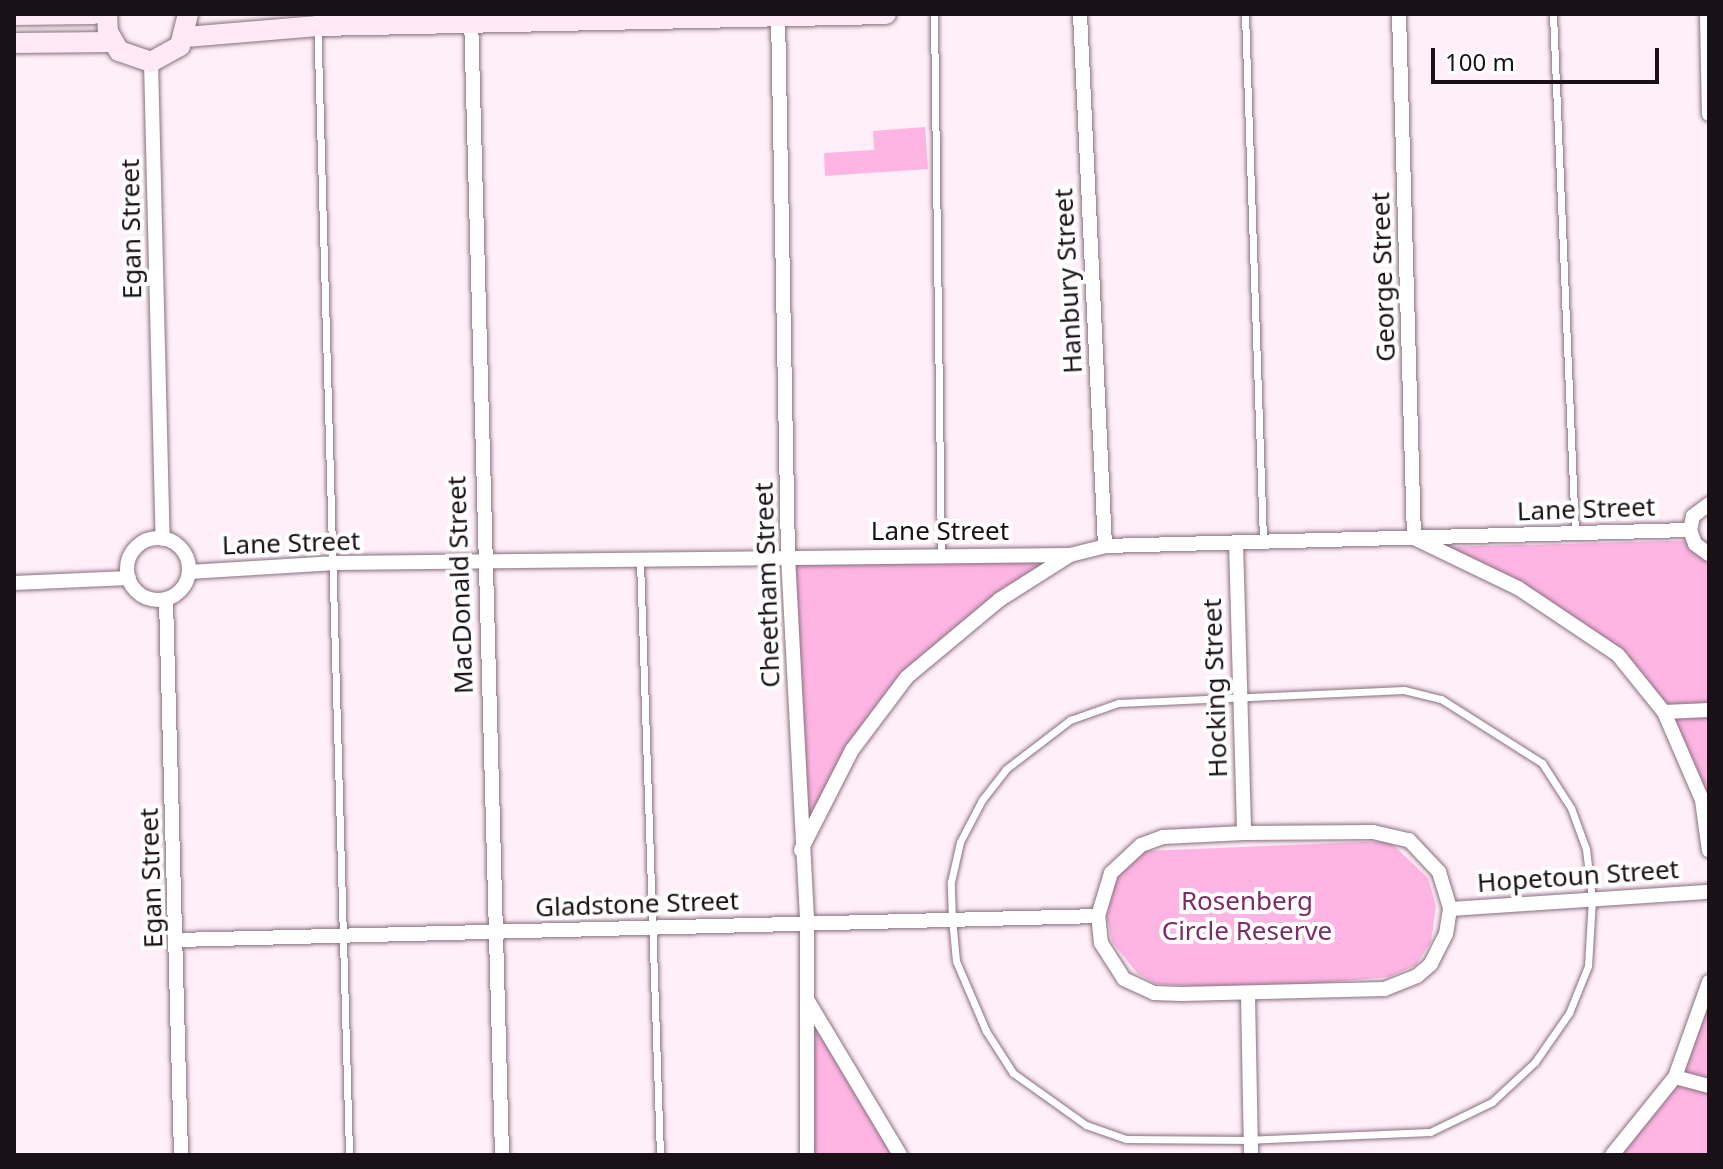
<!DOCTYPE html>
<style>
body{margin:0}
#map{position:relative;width:1723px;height:1169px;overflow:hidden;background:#ffeff8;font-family:"Noto Sans",sans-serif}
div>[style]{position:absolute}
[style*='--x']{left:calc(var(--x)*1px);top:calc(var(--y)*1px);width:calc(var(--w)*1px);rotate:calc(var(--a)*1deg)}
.green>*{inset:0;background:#feb5e3}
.roads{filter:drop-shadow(0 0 2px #87707e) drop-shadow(0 0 2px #87707e)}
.lane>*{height:7px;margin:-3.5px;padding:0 3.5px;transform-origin:3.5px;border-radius:3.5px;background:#fff}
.street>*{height:14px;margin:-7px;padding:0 7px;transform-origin:7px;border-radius:7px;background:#fff}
.street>.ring{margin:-7px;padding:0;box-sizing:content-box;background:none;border:14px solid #fff;border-radius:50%}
.secondary>*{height:20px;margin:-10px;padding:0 10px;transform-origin:10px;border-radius:10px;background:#feeaf6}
span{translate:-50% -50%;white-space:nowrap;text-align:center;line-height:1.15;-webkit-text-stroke:8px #fff;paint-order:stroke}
.street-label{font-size:26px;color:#1a1117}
.park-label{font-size:26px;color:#802a67}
.frame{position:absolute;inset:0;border:16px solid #1a1117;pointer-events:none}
.scale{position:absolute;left:1431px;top:48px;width:228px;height:36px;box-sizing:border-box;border:4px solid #1a1117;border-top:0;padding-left:10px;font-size:24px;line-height:28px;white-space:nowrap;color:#1a1117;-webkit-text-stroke:6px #fff;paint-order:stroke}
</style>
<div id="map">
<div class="green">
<div style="clip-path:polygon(925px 127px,928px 169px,825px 176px,824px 153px,874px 150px,873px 131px)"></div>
<div style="clip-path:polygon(1709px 540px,1709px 828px,1668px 711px,1620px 651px,1446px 547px)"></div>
<div style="clip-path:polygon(1070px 555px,907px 677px,852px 750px,801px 850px,788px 556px)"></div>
<div style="clip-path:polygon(1389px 841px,1428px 878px,1436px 906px,1431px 942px,1416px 965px,1389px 977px,1248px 989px,1157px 984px,1138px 974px,1112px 942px,1107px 916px,1114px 880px,1144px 851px)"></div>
<div style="clip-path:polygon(1709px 997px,1709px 1155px,1620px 1155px,1681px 1076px)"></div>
<div style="clip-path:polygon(807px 1001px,900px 1155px,807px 1155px)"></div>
</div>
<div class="roads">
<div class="lane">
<div style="--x:317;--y:14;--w:1141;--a:88.39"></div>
<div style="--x:934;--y:14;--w:540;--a:89.26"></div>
<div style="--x:1245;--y:14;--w:526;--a:88.04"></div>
<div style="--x:1553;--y:14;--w:519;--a:87.57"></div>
<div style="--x:640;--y:561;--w:594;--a:88.07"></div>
<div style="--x:1404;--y:690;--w:38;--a:14"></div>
<div style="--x:1441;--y:699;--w:120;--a:32.4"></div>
<div style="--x:1542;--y:763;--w:54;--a:57.2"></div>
<div style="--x:1571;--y:808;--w:44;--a:69.9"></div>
<div style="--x:1586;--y:849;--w:50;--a:83.2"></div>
<div style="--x:1592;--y:899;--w:67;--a:93.4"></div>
<div style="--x:1588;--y:966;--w:51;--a:112"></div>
<div style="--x:1569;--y:1013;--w:60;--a:124.8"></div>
<div style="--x:1535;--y:1062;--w:59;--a:137.1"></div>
<div style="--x:1492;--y:1102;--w:69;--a:154.2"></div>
<div style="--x:1430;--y:1132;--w:180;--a:177.5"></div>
<div style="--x:1250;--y:1140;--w:124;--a:-179.5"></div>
<div style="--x:1126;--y:1139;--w:42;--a:-160.7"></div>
<div style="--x:1086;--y:1125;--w:90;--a:-144.5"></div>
<div style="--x:1013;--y:1073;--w:50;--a:-122.7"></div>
<div style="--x:986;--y:1031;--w:76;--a:-113.2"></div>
<div style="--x:956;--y:961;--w:42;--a:-95.4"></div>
<div style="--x:952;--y:919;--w:37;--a:-92"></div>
<div style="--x:951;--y:882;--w:41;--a:-77.3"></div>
<div style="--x:960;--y:842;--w:47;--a:-62.4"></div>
<div style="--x:982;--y:800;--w:39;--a:-52"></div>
<div style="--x:1006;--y:769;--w:81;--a:-37.4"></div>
<div style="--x:1070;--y:720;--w:51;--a:-19.5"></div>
<div style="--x:1118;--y:703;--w:286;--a:-2.6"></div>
</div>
<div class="street">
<div style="--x:778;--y:14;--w:542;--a:88.94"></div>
<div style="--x:788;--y:556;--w:367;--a:87"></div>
<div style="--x:807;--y:923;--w:232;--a:90"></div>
<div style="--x:1080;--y:14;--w:533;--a:87.31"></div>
<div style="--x:1399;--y:14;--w:524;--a:88.36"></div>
<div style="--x:1414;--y:538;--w:115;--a:25.7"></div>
<div style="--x:1518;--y:588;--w:120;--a:33.8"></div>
<div style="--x:1618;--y:655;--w:73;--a:51.1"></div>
<div style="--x:1664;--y:712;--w:96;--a:66.6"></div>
<div style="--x:1702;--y:800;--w:51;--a:82.2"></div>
<div style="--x:1707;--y:14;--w:100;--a:88.9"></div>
<div style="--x:471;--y:16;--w:1139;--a:88.44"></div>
<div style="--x:151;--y:62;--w:477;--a:88.6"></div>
<div style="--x:1709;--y:504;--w:20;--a:143"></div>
<div style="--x:1693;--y:516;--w:14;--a:102"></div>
<div style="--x:1690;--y:530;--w:15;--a:70"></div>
<div style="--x:1695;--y:544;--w:17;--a:36"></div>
<div class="ring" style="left:127px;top:538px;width:48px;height:48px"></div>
<div style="--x:1236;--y:542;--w:291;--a:88.4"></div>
<div style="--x:189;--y:572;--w:147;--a:-3.5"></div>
<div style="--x:336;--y:563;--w:734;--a:-0.62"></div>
<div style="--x:1070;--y:555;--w:36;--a:-14"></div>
<div style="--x:1105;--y:546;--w:585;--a:-1.57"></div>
<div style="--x:14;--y:583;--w:115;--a:-2.5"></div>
<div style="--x:166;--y:600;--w:555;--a:88.45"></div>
<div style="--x:1664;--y:712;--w:45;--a:-2.5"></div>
<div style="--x:1244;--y:833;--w:129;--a:-0.4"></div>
<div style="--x:1373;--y:832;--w:37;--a:13"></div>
<div style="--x:1409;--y:840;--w:44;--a:46.8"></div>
<div style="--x:1439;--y:872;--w:39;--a:73"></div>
<div style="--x:1450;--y:909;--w:25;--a:99"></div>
<div style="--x:1446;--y:934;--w:34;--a:117"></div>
<div style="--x:1431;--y:964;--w:18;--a:139"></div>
<div style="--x:1417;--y:976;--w:35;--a:158"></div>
<div style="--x:1385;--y:989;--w:204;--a:178.6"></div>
<div style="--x:1181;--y:994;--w:27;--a:-178"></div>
<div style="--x:1154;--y:993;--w:33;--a:-155"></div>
<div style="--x:1124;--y:979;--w:43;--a:-122.6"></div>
<div style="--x:1101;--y:943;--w:27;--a:-96"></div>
<div style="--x:1098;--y:916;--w:45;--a:-73.2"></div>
<div style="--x:1111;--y:873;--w:41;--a:-43"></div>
<div style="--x:1141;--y:845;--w:23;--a:-20"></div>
<div style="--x:1163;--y:837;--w:81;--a:-2.8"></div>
<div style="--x:801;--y:850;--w:112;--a:-63"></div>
<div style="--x:852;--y:750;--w:91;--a:-53"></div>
<div style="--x:907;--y:677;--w:120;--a:-39.9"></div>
<div style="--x:999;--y:600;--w:84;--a:-32.4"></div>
<div style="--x:1450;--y:909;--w:260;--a:-3.8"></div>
<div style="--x:177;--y:940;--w:921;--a:-1.49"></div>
<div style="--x:1248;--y:996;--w:159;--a:88.9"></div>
<div style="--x:808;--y:1001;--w:179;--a:59.1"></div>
<div style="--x:1675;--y:1077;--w:35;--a:15"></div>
<div style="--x:1612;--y:1155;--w:100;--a:-51.1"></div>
<div style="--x:1675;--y:1077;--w:101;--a:-70.3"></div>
</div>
<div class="secondary">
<div style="--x:107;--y:14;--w:18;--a:87"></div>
<div style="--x:108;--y:32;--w:22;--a:60"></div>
<div style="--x:119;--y:51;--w:34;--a:19"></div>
<div style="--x:151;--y:62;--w:33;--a:-29"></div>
<div style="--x:180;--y:46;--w:33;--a:-76"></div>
<div style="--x:14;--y:15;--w:80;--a:-0.7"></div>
<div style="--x:186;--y:37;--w:132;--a:-4.8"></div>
<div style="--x:318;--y:26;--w:568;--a:-1.21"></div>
<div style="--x:14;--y:43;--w:98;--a:-0.6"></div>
</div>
</div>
<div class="street-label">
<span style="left:131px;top:229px;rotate:-91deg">Egan Street</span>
<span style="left:1383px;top:277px;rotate:-92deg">George Street</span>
<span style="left:1068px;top:281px;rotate:-93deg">Hanbury Street</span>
<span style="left:1586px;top:509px;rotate:-2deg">Lane Street</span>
<span style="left:940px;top:531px">Lane Street</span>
<span style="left:291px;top:543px;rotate:-2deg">Lane Street</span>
<span style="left:460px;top:585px;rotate:-92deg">MacDonald Street</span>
<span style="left:767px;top:585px;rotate:-92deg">Cheetham Street</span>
<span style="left:1215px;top:688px;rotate:-92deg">Hocking Street</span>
<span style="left:1578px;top:876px;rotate:-4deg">Hopetoun Street</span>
<span style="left:151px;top:878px;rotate:-92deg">Egan Street</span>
<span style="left:637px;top:904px;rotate:-2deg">Gladstone Street</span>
</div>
<div class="park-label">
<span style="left:1247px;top:916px">Rosenberg<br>Circle Reserve</span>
</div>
<div class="frame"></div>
<div class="scale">100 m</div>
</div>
